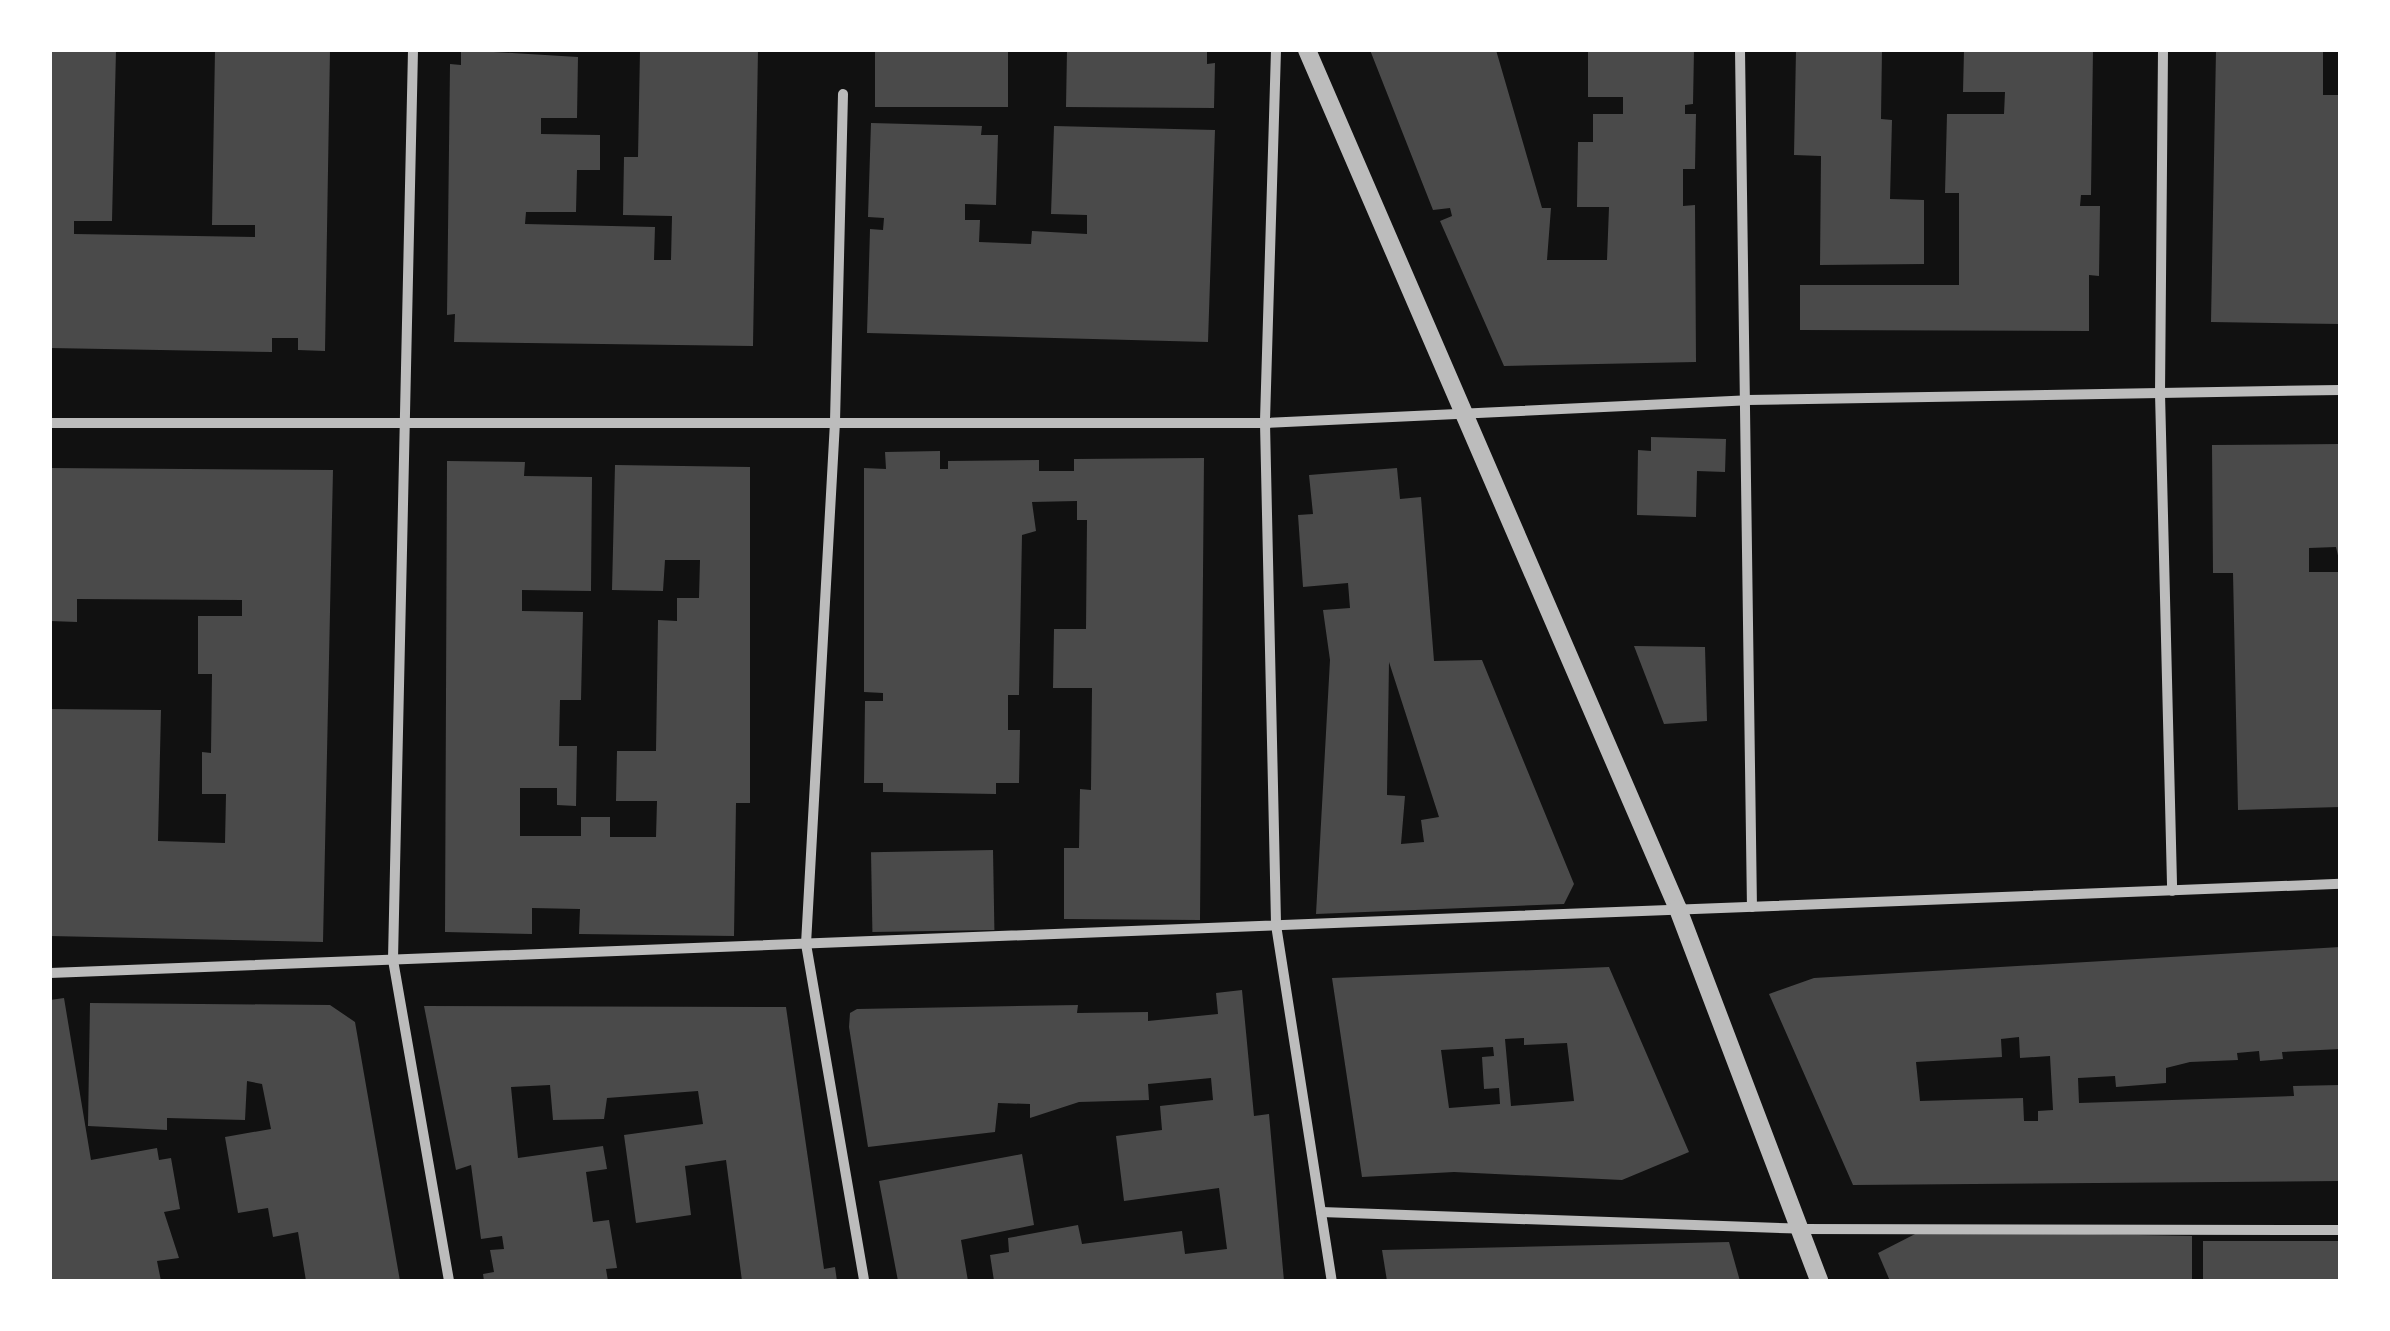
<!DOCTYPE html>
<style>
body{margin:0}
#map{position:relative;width:2390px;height:1331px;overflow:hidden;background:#111;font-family:Lato,sans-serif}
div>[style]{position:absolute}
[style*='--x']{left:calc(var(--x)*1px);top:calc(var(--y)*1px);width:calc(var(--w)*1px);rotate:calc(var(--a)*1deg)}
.building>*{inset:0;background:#4a4a4a;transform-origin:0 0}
.minor>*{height:10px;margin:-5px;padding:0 5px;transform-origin:5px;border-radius:5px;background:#bcbcbc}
.tertiary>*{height:18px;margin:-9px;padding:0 9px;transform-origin:9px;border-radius:9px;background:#bcbcbc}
span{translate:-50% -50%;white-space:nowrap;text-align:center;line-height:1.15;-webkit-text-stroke:9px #fff;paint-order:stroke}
.frame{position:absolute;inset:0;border:52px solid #fff;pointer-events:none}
</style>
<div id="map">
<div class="building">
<div style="clip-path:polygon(50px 50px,116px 50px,112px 221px,74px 221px,74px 234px,255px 237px,255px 225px,212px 225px,215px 50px,330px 50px,325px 351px,298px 350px,298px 338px,272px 338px,272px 352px,50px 348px)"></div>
<div style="clip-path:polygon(461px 50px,578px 57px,577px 118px,541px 118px,541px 134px,600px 135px,600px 170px,577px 170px,576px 212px,526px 212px,525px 224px,655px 227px,654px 260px,671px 260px,672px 216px,623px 215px,624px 157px,638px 157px,640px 50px,758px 50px,753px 346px,454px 342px,455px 314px,447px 315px,450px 64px,461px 65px)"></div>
<div style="left:875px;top:50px;width:133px;height:57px"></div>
<div style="clip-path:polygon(1067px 50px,1207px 50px,1207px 64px,1215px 63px,1214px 108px,1066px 107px)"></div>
<div style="clip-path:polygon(1370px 50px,1496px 50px,1542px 208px,1551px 208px,1547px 260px,1607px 260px,1609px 207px,1577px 207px,1578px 142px,1593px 142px,1593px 114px,1623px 114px,1623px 97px,1588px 97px,1588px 50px,1694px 50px,1693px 104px,1685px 105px,1685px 114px,1696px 114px,1695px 169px,1683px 169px,1683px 206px,1695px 205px,1696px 362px,1504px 366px,1440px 221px,1452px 216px,1450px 208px,1433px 210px)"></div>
<div style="clip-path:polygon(1796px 50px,1882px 50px,1881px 119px,1892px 120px,1890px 199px,1924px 200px,1924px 264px,1820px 265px,1821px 156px,1794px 155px)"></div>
<div style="clip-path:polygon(1964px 50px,2093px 50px,2091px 195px,2081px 195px,2080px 206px,2100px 206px,2099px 276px,2089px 275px,2089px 331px,1800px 330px,1800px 285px,1959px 285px,1959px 193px,1945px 193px,1947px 114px,2004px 114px,2005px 92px,1963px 92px)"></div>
<div style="clip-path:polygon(2216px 50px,2323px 50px,2323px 95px,2340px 95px,2340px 324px,2211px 322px)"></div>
<div style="clip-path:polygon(871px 123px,982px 126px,981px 135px,998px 135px,996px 205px,965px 204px,965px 220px,980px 220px,979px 242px,1031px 244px,1032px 231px,1087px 234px,1087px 215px,1051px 214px,1054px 126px,1215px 130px,1208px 342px,867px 333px,870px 229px,883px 230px,884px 218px,868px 217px)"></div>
<div style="clip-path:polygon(1651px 437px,1726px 439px,1725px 472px,1697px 471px,1696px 517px,1637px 515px,1638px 450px,1651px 451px)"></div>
<div style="clip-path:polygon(2340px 444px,2340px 564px,2336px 547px,2309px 548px,2309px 572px,2340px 572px,2340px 807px,2238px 810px,2233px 573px,2213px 573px,2212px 445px)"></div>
<div style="clip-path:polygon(940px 451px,940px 469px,948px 469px,948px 461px,1039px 460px,1039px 471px,1074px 471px,1074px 459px,1204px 458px,1200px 920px,1064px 919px,1064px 848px,1079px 848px,1080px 789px,1091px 790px,1092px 688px,1053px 688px,1054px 629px,1086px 629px,1087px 520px,1077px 520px,1077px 501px,1032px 502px,1036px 531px,1022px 535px,1019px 695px,1008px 695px,1008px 730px,1020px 730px,1019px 783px,996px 783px,996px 794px,883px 792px,883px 783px,864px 783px,865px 701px,883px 701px,883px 693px,864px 692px,864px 468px,886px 469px,885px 452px)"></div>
<div style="clip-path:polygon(447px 461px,525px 462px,524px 476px,592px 477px,591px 591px,522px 590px,522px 611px,583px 612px,581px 700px,560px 700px,559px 746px,577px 746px,576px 806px,557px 805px,557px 788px,520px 788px,520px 836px,581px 836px,581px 817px,610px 817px,610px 837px,656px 837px,657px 801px,616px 801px,617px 751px,656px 751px,658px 620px,677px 621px,677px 598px,699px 598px,700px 560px,665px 560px,663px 591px,612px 590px,615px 465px,750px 467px,750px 803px,736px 803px,734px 936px,579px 934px,580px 909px,532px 908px,532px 934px,445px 932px)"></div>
<div style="clip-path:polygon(50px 468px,333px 470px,323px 942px,50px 936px,50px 709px,161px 710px,158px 841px,225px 843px,226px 794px,202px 794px,202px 752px,211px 753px,212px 674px,198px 674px,198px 616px,242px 616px,242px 600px,77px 599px,77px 622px,50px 621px)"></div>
<div style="clip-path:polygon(evenodd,1397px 468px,1400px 499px,1421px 497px,1434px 661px,1482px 660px,1574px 884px,1564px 904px,1316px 914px,1330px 660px,1323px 610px,1350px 608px,1348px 583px,1303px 587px,1298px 515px,1313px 514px,1309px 475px,1397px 468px,1389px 662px,1439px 817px,1421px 820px,1424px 842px,1401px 844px,1405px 796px,1387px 795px,1389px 662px)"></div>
<div style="clip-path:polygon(1634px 646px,1705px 647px,1707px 721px,1664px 724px)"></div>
<div style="left:993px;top:850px;width:80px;height:122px;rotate:89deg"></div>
<div style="clip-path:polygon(evenodd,2340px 947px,2340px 1049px,2282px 1052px,2283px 1059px,2260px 1061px,2259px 1051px,2237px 1053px,2238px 1060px,2190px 1062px,2166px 1068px,2166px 1083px,2116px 1087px,2115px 1076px,2078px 1078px,2079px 1103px,2294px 1096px,2293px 1086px,2340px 1085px,2340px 1181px,1853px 1185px,1769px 994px,1814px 978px,2340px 947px,2019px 1037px,2020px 1058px,2050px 1056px,2053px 1110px,2038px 1111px,2038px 1121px,2024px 1121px,2023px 1098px,1920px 1101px,1916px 1062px,2002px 1057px,2001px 1039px,2019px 1037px)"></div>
<div style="clip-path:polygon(evenodd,1609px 967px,1689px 1152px,1622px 1180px,1454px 1172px,1362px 1177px,1332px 978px,1609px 967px,1524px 1038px,1524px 1045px,1567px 1043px,1574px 1101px,1511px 1106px,1505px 1039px,1524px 1038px,1609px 967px,1493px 1047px,1494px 1056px,1482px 1057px,1484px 1089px,1499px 1088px,1500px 1104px,1449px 1108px,1441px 1050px,1493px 1047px)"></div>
<div style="clip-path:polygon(1242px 990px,1254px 1116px,1269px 1114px,1284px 1281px,994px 1281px,990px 1255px,1009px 1252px,1008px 1238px,1078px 1225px,1082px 1244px,1182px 1231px,1185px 1254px,1227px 1249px,1219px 1188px,1124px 1201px,1116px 1136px,1162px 1130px,1160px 1106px,1213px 1100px,1211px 1078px,1148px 1084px,1149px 1100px,1079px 1102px,1030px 1118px,1030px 1104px,998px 1103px,995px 1132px,868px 1147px,849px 1027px,850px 1013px,857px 1009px,1078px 1005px,1077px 1013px,1148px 1012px,1148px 1021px,1218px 1014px,1216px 993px)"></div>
<div style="clip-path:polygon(64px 998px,91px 1160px,157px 1148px,159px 1160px,171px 1158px,180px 1209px,164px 1212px,179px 1258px,157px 1261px,161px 1281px,50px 1281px,50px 1000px)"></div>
<div style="clip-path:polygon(90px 1003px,330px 1005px,355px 1022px,400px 1281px,306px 1281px,298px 1232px,273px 1237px,268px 1208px,238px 1213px,225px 1137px,271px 1129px,262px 1084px,247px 1081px,245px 1120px,167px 1118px,167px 1130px,88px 1126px)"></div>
<div style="clip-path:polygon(424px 1006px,786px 1007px,824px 1269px,835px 1267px,837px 1281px,742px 1281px,726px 1160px,685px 1166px,691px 1215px,636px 1223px,624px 1135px,703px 1124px,698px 1091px,607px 1098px,604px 1119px,553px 1120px,550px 1085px,511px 1087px,518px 1158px,603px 1146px,607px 1169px,586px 1172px,593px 1222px,609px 1220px,617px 1268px,606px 1269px,608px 1281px,484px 1281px,483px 1274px,494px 1272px,490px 1250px,504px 1249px,502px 1236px,481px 1239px,471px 1165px,456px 1170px)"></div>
<div style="clip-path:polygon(1022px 1154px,1034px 1225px,961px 1240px,968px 1281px,898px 1281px,879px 1181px)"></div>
<div style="clip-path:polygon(1921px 1231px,2192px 1236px,2192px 1281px,1890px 1281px,1878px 1253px)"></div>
<div style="left:2340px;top:1241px;width:40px;height:137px;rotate:90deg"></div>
<div style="clip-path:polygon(1729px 1242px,1740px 1281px,1387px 1281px,1382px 1250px)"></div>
</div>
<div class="minor">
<div style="--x:413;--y:50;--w:910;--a:91.26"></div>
<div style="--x:393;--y:960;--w:326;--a:80.1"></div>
<div style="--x:1276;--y:50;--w:373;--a:91.7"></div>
<div style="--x:1265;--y:423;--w:502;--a:88.74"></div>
<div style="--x:1276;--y:925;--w:360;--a:81.1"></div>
<div style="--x:1740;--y:50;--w:857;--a:89.2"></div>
<div style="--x:2163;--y:50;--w:343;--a:90.5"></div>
<div style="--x:2160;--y:393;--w:498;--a:88.6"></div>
<div style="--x:843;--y:94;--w:328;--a:91.4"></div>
<div style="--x:835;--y:422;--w:523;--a:93.18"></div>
<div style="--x:806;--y:944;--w:342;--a:80.2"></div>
<div style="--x:50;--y:423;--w:1215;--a:0"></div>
<div style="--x:1265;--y:423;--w:483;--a:-2.7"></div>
<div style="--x:1747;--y:400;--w:593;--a:-0.97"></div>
<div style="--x:50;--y:973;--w:2292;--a:-2.23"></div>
<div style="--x:1321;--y:1212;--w:476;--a:2"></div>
<div style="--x:1797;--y:1229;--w:543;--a:0.11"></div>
</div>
<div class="tertiary">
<div style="--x:1307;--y:50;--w:936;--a:66.64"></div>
<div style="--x:1678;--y:909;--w:398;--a:69.2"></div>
</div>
<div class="frame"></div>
</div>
